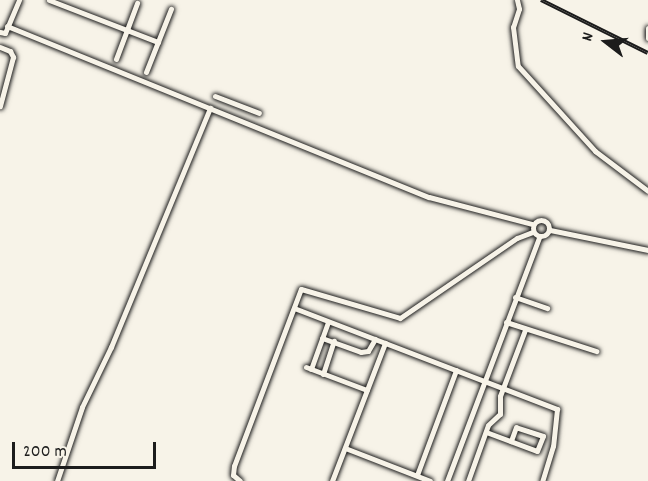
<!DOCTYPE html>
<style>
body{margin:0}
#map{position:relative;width:648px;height:481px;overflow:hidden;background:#f7f3e8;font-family:Dekko,sans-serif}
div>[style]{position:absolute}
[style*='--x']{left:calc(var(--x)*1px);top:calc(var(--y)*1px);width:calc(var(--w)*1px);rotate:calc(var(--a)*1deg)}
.roads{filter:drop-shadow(0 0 2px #1c1c1c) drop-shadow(0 0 2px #1c1c1c)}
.minor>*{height:5px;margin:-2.5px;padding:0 2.5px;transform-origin:2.5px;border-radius:2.5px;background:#f7f3e8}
.minor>.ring{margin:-2.5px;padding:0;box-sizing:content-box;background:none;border:5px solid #f7f3e8;border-radius:50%}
.rail>*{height:4px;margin-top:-2px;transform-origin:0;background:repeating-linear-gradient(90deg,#f7f3e8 0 4.5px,#1c1c1c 0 9px);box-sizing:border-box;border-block:2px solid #1c1c1c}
span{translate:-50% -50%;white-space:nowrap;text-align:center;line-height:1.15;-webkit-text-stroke:5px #f7f3e8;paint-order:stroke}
.north{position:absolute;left:576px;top:12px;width:60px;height:60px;-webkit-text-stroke:4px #f7f3e8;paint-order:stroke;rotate:286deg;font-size:16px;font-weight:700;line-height:24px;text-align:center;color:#1c1c1c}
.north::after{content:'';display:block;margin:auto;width:21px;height:27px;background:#1c1c1c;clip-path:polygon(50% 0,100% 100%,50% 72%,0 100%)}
.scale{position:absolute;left:12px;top:442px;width:144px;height:27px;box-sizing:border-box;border:3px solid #1c1c1c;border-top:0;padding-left:8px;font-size:18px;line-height:21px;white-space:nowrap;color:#1c1c1c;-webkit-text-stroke:4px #f7f3e8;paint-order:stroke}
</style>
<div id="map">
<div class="roads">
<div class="minor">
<div style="--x:49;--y:0;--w:117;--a:21.1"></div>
<div style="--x:517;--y:0;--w:9;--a:77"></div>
<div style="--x:519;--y:9;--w:19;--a:108"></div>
<div style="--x:513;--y:27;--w:39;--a:83"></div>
<div style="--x:518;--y:66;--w:115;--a:47.8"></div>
<div style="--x:595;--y:151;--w:66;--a:37"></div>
<div style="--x:7;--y:26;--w:455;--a:22.1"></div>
<div style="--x:429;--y:197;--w:106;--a:14.7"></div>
<div style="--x:648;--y:28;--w:10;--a:90"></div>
<div style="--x:0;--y:32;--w:5;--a:11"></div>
<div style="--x:5;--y:33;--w:36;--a:-67"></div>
<div style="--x:0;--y:47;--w:11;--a:22"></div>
<div style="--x:10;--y:51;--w:7;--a:63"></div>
<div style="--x:13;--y:57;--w:51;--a:104.9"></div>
<div style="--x:116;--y:59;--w:60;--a:-69.4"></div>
<div style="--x:146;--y:72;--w:68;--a:-68.4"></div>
<div style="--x:215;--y:96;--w:47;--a:21.1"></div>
<div class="ring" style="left:533px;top:220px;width:11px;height:11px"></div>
<div style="--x:550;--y:230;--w:100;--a:11.5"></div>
<div style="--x:515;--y:297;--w:34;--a:19"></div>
<div style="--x:294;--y:308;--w:282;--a:21"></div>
<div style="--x:557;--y:409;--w:37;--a:96"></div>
<div style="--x:553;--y:446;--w:37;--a:107"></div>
<div style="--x:506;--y:322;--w:95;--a:17.9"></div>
<div style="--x:322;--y:338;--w:41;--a:19.7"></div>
<div style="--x:361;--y:352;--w:7;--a:-8"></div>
<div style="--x:368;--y:351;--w:14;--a:-60"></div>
<div style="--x:306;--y:367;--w:65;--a:20.7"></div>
<div style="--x:311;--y:369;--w:50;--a:-70.1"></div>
<div style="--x:323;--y:374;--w:35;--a:-72"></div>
<div style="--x:486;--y:432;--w:54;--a:20.4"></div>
<div style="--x:537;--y:451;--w:16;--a:-68"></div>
<div style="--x:543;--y:436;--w:28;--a:-162"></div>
<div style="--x:516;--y:427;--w:15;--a:110"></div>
<div style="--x:345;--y:448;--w:91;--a:21.2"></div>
<div style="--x:417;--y:475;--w:112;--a:-69.6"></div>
<div style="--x:57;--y:481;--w:78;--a:-71.3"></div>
<div style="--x:82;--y:407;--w:67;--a:-64.2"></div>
<div style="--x:111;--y:347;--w:259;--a:-67.5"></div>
<div style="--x:240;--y:481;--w:9;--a:-139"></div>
<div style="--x:233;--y:475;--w:9;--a:-84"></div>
<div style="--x:234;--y:466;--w:189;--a:-69.3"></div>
<div style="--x:301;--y:289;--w:103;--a:16.3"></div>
<div style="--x:400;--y:318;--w:142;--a:-34.4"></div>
<div style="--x:517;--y:238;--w:17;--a:-21"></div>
<div style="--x:332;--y:481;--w:148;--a:-69"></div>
<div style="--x:447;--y:481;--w:261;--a:-69.3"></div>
<div style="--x:468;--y:481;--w:59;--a:-70.3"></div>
<div style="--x:488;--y:425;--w:16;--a:-43"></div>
<div style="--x:500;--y:414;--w:18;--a:-90"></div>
<div style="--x:500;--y:396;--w:71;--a:-69.3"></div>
</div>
</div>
<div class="rail">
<div style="--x:541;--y:0;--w:119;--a:26.4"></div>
</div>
<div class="north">N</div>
<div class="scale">200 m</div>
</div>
